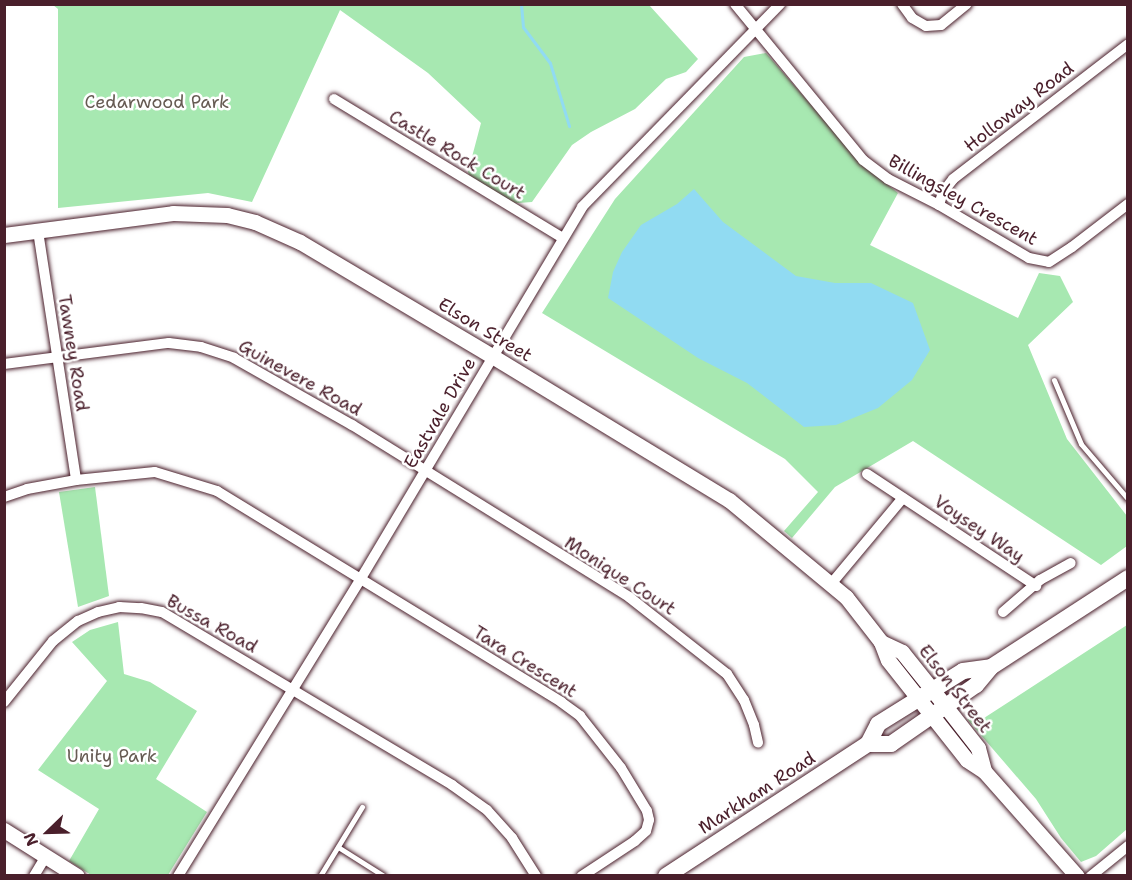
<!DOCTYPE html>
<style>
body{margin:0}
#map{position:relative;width:1132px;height:880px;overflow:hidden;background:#fff;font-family:"Shantell Sans",sans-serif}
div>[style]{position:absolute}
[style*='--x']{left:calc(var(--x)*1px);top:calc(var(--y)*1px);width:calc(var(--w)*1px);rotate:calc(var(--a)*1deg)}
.green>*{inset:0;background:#a7e8b1}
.water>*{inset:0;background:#91dbf2}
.stream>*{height:3px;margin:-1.5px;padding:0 1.5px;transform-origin:1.5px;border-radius:1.5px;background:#91dbf2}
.roads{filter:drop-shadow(0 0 2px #4a1f2b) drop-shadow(0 0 2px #4a1f2b)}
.lane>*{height:5px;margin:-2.5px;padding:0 2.5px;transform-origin:2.5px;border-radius:2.5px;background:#fff}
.street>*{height:10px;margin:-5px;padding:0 5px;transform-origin:5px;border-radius:5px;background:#fff}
.secondary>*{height:15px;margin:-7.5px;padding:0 7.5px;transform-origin:7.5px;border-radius:7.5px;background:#fff}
.primary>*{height:16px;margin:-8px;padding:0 8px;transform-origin:8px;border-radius:8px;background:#fff}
span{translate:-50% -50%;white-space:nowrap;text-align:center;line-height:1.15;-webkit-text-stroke:5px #fff;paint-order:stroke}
.park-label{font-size:18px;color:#665b53}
.street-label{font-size:18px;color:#4a1f2b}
.frame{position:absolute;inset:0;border:6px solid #4a1f2b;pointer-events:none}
.north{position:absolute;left:18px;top:802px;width:60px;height:60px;-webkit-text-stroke:4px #fff;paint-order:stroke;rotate:247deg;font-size:16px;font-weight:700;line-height:24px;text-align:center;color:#4a1f2b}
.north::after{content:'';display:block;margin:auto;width:21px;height:27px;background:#4a1f2b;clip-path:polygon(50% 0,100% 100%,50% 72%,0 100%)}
</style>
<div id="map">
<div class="green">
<div style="clip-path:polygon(53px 5px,649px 5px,698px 59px,686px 72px,666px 79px,635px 109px,591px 132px,572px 145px,532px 202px,503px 204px,475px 190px,468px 172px,481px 123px,428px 73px,340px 10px,252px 202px,208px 193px,58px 208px,58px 9px)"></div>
<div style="clip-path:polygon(766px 53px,865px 167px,898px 193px,870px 245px,1018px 318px,1039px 273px,1060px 276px,1073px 302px,1028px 345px,1067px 439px,1127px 516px,1127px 546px,1101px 565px,913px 441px,835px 487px,792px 538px,784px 531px,818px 492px,785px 459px,542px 313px,615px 199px,744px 57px)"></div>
<div style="clip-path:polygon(95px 487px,109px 596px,78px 607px,59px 492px)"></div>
<div style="clip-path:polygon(118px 622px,124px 674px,150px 682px,197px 711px,156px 779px,207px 812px,168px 875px,91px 875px,69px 861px,99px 809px,38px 770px,107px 681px,72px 642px,90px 630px)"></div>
<div style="clip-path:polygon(1127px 625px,1127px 829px,1096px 856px,1081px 862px,1061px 838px,1036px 799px,967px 719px,984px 718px)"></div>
</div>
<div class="water">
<div style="clip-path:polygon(694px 189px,723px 222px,796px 276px,835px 283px,871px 283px,913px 303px,930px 350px,912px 380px,878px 408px,836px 425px,804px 427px,747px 383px,698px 358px,608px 298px,613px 272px,622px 252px,641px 225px,677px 204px)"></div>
</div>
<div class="stream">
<div style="--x:521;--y:4;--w:23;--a:85"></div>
<div style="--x:523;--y:27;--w:45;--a:53.1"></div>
<div style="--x:550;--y:63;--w:66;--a:73.2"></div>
</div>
<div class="roads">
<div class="lane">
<div style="--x:1054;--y:380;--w:69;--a:67.1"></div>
<div style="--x:1081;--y:444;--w:72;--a:49.5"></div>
<div style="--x:338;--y:847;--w:54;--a:32.2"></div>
<div style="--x:320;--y:876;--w:81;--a:-58.7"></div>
</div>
<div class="street">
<div style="--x:735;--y:4;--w:202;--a:50.6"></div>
<div style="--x:863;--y:160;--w:31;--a:37"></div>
<div style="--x:888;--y:179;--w:57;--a:27"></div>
<div style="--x:939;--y:205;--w:104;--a:30.5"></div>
<div style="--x:1029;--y:258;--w:20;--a:11"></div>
<div style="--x:1049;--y:262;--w:27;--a:-33"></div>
<div style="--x:1072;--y:247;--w:71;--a:-37.5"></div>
<div style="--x:902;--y:4;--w:17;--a:54"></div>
<div style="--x:912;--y:18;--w:16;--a:30"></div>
<div style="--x:926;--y:26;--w:15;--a:-4"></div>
<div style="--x:941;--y:25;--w:33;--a:-39"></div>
<div style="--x:334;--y:99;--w:268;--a:31.3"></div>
<div style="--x:939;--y:205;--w:14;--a:-73"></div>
<div style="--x:943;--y:192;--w:16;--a:-52"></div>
<div style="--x:953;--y:179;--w:221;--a:-37.6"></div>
<div style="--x:38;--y:231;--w:252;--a:81.3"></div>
<div style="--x:4;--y:364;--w:166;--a:-7.3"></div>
<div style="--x:169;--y:343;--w:32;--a:7"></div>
<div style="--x:201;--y:347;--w:35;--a:18"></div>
<div style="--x:234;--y:358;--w:136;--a:29.6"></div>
<div style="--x:352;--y:425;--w:326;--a:31.8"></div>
<div style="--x:629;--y:597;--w:125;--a:38.2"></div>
<div style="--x:727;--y:674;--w:31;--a:57"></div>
<div style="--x:744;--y:700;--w:27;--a:68"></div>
<div style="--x:754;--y:725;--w:18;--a:77"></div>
<div style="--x:867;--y:474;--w:203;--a:33.5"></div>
<div style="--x:4;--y:497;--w:24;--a:-19"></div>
<div style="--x:27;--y:489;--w:50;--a:-10.4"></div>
<div style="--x:76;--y:480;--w:79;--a:-5.8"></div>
<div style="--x:155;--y:472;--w:65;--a:17"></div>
<div style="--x:217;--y:491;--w:404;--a:31.5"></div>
<div style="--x:561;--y:702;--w:24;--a:36"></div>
<div style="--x:580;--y:716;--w:66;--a:51.7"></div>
<div style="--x:621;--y:768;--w:50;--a:58.8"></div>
<div style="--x:647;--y:811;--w:9;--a:77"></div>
<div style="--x:649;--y:820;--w:11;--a:105"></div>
<div style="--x:646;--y:831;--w:15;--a:138"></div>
<div style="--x:635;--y:841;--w:64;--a:146.6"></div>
<div style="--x:831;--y:584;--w:112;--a:-50.1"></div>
<div style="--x:1003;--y:612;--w:49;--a:-40.9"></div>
<div style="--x:1040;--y:580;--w:35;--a:-29"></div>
<div style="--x:4;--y:702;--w:78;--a:-51.2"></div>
<div style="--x:53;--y:641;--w:32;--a:-39"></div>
<div style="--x:78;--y:621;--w:22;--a:-24"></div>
<div style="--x:98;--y:612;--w:22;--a:-13"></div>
<div style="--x:119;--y:607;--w:22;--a:3"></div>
<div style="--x:141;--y:608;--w:21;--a:11"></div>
<div style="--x:162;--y:612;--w:338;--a:30.8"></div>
<div style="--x:452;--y:785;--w:43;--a:35.5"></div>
<div style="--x:487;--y:810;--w:38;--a:48"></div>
<div style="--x:512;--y:838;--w:45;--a:57.7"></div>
<div style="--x:34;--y:876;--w:23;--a:-59"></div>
<div style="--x:178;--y:876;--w:347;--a:-58.4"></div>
<div style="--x:360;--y:580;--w:434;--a:-59.2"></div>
<div style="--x:582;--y:207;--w:284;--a:-45.7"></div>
<div style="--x:1091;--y:876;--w:48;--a:-39"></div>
</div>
<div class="secondary">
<div style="--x:4;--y:235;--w:170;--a:-7.4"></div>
<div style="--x:173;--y:213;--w:54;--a:2.1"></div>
<div style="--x:227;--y:215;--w:29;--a:14"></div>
<div style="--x:255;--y:222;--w:49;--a:24"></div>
<div style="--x:300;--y:242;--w:223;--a:30.7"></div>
<div style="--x:492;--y:356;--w:277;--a:31.3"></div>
<div style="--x:729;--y:500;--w:152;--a:39.7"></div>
<div style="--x:846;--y:597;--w:57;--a:52.1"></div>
<div style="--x:881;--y:642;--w:19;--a:69"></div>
<div style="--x:888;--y:660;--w:127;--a:51.7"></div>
<div style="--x:967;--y:760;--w:20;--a:33"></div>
<div style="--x:984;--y:771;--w:140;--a:48.5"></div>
<div style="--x:881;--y:642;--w:23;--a:25"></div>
<div style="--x:902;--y:652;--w:70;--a:51.3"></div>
<div style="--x:946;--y:707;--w:52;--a:52"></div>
<div style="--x:978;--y:748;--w:24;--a:75"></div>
<div style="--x:4;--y:830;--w:86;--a:32.2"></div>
</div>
<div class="primary">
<div style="--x:868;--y:744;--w:23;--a:0"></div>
<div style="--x:891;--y:744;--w:103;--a:-34.8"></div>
<div style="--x:976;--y:685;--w:23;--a:-50"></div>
<div style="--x:991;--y:667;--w:163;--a:-33"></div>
<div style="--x:666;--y:876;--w:241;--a:-33.2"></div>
<div style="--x:868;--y:744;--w:22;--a:-63"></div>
<div style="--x:878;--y:724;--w:100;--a:-31.9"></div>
<div style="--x:963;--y:671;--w:28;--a:-8"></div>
</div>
</div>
<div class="park-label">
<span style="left:157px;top:102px">Cedarwood Park</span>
<span style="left:112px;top:756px">Unity Park</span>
</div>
<div class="street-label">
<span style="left:1019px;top:107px;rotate:-38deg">Holloway Road</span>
<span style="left:457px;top:155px;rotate:31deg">Castle Rock Court</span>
<span style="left:963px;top:200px;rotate:29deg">Billingsley Crescent</span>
<span style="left:485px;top:330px;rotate:31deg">Elson Street</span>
<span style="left:73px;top:353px;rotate:81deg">Tawney Road</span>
<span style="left:300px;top:378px;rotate:29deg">Guinevere Road</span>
<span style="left:440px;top:413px;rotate:-60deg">Eastvale Drive</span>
<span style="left:979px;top:529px;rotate:34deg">Voysey Way</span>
<span style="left:620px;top:576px;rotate:33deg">Monique Court</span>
<span style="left:212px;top:624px;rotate:29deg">Bussa Road</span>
<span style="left:525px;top:662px;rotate:32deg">Tara Crescent</span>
<span style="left:955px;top:689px;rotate:52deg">Elson Street</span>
<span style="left:757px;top:793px;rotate:-33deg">Markham Road</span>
</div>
<div class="frame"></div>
<div class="north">N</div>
</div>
